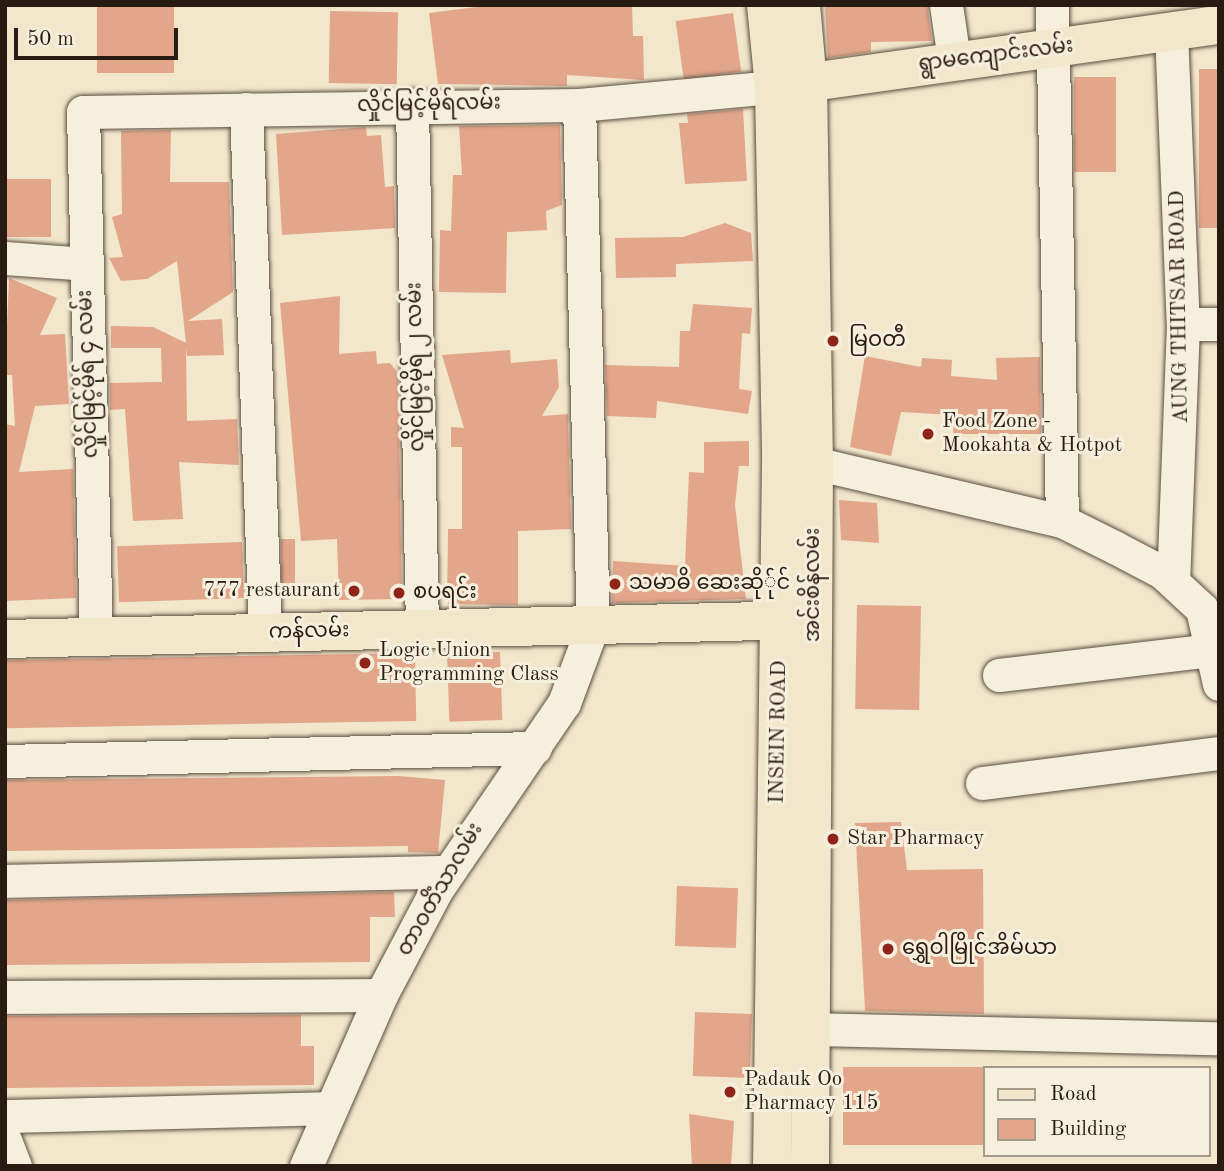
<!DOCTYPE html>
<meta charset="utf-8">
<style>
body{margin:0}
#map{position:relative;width:1224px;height:1171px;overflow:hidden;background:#f2e6cb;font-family:"Old Standard TT","Noto Sans Myanmar",serif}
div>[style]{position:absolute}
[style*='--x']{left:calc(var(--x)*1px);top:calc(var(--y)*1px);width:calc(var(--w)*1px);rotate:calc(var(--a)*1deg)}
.building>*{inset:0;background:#e2a68b;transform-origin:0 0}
.roads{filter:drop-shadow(0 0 2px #5a4e40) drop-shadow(0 0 2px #5a4e40)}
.minor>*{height:33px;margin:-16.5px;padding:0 16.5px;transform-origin:16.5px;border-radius:16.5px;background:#f7efdd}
.major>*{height:38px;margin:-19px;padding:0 19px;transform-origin:19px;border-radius:19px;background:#f2e6cb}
.dots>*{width:19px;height:19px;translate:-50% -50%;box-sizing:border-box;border:4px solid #f7efdd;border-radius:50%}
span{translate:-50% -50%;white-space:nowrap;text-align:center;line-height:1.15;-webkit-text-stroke:6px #f7efdd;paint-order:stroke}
.street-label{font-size:21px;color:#281c12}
.poi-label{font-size:21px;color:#281c12}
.left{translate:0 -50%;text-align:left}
.right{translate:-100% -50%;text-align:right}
.frame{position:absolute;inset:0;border:7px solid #281c12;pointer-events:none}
.legend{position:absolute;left:983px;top:1066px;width:228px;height:91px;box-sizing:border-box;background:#f7efdd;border:2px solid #a49b8c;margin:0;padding:9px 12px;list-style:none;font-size:21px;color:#281c12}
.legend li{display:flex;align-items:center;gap:14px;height:35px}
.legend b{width:35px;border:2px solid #a49b8c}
.scale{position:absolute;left:14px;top:28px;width:164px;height:32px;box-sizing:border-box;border:4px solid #281c12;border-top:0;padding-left:9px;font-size:21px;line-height:24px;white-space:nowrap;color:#281c12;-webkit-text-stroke:5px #f7efdd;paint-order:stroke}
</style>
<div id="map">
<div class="building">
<div style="left:97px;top:5px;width:77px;height:68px"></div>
<div style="clip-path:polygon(492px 5px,632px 5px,633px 36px,643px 36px,644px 80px,567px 75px,567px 86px,438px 84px,429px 13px)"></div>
<div style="clip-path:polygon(825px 5px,927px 5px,932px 41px,871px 42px,871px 52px,828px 58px)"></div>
<div style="left:330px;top:11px;width:68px;height:72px;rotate:1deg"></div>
<div style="left:733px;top:13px;width:59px;height:58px;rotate:82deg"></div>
<div style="left:1219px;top:69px;width:159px;height:20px;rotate:90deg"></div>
<div style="left:1074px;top:77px;width:42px;height:95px"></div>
<div style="clip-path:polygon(743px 109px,747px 181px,685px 184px,679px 123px,688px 123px,687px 114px)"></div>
<div style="clip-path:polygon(560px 125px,562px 205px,546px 211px,547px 230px,507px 232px,506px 293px,439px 292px,440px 230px,451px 231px,453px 175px,462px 175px,459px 126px)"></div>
<div style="clip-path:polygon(366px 127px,367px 136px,381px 135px,385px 187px,394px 186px,395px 228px,282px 235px,276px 134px)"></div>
<div style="clip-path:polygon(171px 130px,170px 182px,229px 182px,233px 292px,188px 321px,222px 319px,224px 355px,187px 356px,186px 348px,187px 421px,237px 419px,239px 465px,179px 462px,183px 519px,133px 521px,125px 409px,110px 410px,110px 383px,162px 382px,161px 348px,111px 348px,111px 326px,153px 327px,186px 343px,177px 261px,147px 279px,121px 281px,109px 258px,123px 257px,112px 217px,122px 214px,121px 131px)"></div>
<div style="left:51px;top:179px;width:58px;height:46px;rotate:90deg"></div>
<div style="clip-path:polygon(725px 223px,751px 233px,753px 261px,676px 264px,676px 277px,616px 278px,615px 238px,683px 237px)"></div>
<div style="clip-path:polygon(9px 278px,57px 298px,40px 335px,65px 334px,69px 404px,35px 406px,19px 472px,73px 469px,76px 598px,5px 601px,5px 424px,15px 426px,12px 375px,5px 375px)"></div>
<div style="clip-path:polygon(340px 296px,339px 354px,376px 351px,377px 364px,390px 363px,398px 373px,402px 599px,339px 600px,337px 539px,301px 541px,280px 303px)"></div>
<div style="clip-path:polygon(693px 304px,752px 308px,750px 334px,742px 333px,739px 389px,752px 391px,748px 414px,657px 401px,656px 418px,607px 416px,605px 365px,679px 367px,680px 331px,690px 331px)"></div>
<div style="clip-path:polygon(510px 350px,511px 363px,557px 359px,559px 387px,542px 416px,568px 414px,571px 529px,518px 531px,518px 605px,447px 604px,448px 529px,462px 529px,462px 447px,451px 447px,451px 427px,464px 428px,442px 355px)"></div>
<div style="clip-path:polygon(865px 356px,921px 367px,922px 358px,952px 360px,951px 376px,997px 380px,996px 358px,1040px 357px,1041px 434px,953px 434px,954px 415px,901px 412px,891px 456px,850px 447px)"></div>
<div style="clip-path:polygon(749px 441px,749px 466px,739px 466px,735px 505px,746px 599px,612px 603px,613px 561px,685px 566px,689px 472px,704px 473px,704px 442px)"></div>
<div style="clip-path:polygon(839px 500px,877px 503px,879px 543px,841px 540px)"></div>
<div style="left:281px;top:539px;width:14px;height:49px"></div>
<div style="left:242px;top:542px;width:56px;height:125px;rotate:88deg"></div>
<div style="left:857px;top:605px;width:64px;height:104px;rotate:1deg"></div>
<div style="left:500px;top:652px;width:68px;height:53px;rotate:88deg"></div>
<div style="left:415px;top:653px;width:68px;height:410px;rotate:89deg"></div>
<div style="clip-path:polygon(399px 776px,445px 780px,438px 853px,408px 852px,408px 846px,5px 851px,5px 780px)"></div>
<div style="clip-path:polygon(901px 822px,907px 870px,983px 869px,984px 1014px,865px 1011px,855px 823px)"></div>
<div style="left:677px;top:886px;width:61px;height:60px;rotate:2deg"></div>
<div style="clip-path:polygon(394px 892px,395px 917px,370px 917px,370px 962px,5px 965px,5px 900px)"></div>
<div style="left:695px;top:1012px;width:57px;height:64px;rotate:2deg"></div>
<div style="clip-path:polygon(301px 1015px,301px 1046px,314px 1046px,314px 1085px,5px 1088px,5px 1016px)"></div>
<div style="left:984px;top:1067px;width:78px;height:141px;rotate:90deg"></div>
<div style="clip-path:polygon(689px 1114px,734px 1121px,731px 1166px,692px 1166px)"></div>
</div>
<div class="roads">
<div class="minor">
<div style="--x:946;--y:5;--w:56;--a:81.7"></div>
<div style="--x:1052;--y:5;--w:516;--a:88.89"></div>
<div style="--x:1171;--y:31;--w:293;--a:87.7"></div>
<div style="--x:1183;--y:324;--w:258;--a:92.2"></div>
<div style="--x:412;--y:105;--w:524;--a:88.91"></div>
<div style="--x:246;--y:109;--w:524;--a:87.92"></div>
<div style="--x:5;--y:258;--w:81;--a:4.2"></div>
<div style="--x:1183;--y:324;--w:36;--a:0"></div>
<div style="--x:790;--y:463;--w:24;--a:0"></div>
<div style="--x:814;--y:463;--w:255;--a:13.2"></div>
<div style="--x:1062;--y:521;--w:60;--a:26.6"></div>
<div style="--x:1116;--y:548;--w:52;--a:27.6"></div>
<div style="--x:1162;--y:572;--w:54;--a:42.8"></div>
<div style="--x:1202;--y:609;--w:77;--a:77.2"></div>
<div style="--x:96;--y:637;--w:525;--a:-91.42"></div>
<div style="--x:83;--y:112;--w:496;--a:-0.8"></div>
<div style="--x:579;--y:105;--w:196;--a:-5.3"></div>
<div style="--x:999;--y:675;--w:213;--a:-6.7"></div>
<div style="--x:5;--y:761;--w:530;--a:-1.41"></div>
<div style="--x:982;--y:783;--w:239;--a:-7.2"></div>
<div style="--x:5;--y:881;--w:443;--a:-1.2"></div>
<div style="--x:5;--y:997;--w:376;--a:-0.3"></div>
<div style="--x:811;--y:1029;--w:408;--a:1.3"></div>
<div style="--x:5;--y:1116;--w:324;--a:-1.4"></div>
<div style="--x:5;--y:1140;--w:28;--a:69"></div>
<div style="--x:306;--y:1166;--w:187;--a:-66.3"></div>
<div style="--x:381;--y:995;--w:120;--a:-62.2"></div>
<div style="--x:437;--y:889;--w:225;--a:-55.7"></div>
<div style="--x:564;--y:703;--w:83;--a:-69.6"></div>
<div style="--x:593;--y:625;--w:520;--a:-91.54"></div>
</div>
<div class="major">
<div style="--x:766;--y:5;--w:82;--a:84.4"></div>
<div style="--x:774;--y:87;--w:376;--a:88.9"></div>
<div style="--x:781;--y:463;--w:703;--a:90.73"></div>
<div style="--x:801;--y:5;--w:78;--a:84.9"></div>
<div style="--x:808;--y:83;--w:380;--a:89.1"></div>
<div style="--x:814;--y:463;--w:703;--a:90.33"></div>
<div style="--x:783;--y:86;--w:440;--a:-8"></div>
<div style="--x:5;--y:639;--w:799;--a:-1.36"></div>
</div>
</div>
<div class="dots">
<div style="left:833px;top:341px;background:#8f2418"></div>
<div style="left:928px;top:434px;background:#8f2418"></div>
<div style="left:615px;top:584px;background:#8f2418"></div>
<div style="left:354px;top:591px;background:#8f2418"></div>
<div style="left:399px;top:593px;background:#8f2418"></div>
<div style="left:365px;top:663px;background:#8f2418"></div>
<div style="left:833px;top:839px;background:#8f2418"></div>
<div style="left:888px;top:949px;background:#8f2418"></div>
<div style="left:730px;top:1092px;background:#8f2418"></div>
</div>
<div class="street-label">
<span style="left:996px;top:56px;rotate:-7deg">ရွာမကျောင်းလမ်း</span>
<span style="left:429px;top:105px;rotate:-1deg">လှိုင်မြင့်မိုရ်လမ်း</span>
<span style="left:1180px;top:307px;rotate:-91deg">AUNG THITSAR ROAD</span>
<span style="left:417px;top:367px;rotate:-91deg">လှိုင်မြင့်မိုရ် ၂ လမ်း</span>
<span style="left:89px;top:374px;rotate:-92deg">လှိုင်မြင့်မိုရ် ၄ လမ်း</span>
<span style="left:814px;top:585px;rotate:-90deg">အင်းစိန်လမ်း</span>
<span style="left:309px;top:632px;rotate:-1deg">ကန်လမ်း</span>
<span style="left:779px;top:732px;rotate:-89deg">INSEIN ROAD</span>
<span style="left:441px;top:890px;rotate:-60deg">တာဝတိံသာလမ်း</span>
</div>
<div class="poi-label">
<span class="left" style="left:849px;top:341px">မြဝတီ</span>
<span class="left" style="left:942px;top:434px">Food Zone -<br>Mookahta &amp; Hotpot</span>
<span class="left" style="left:629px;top:584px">သမာဓိ ဆေးဆို်ုင်</span>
<span class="right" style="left:340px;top:591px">777 restaurant</span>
<span class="left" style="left:413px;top:593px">စပရင်း</span>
<span class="left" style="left:379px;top:663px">Logic Union<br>Programming Class</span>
<span class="left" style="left:847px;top:839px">Star Pharmacy</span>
<span class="left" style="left:902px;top:949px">ရွှေဝါမြိုင်အိမ်ယာ</span>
<span class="left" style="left:744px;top:1092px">Padauk Oo<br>Pharmacy 115</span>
</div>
<div class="frame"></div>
<ul class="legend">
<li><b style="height:9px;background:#f2e6cb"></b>Road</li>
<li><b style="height:19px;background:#e2a68b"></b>Building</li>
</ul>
<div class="scale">50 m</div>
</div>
